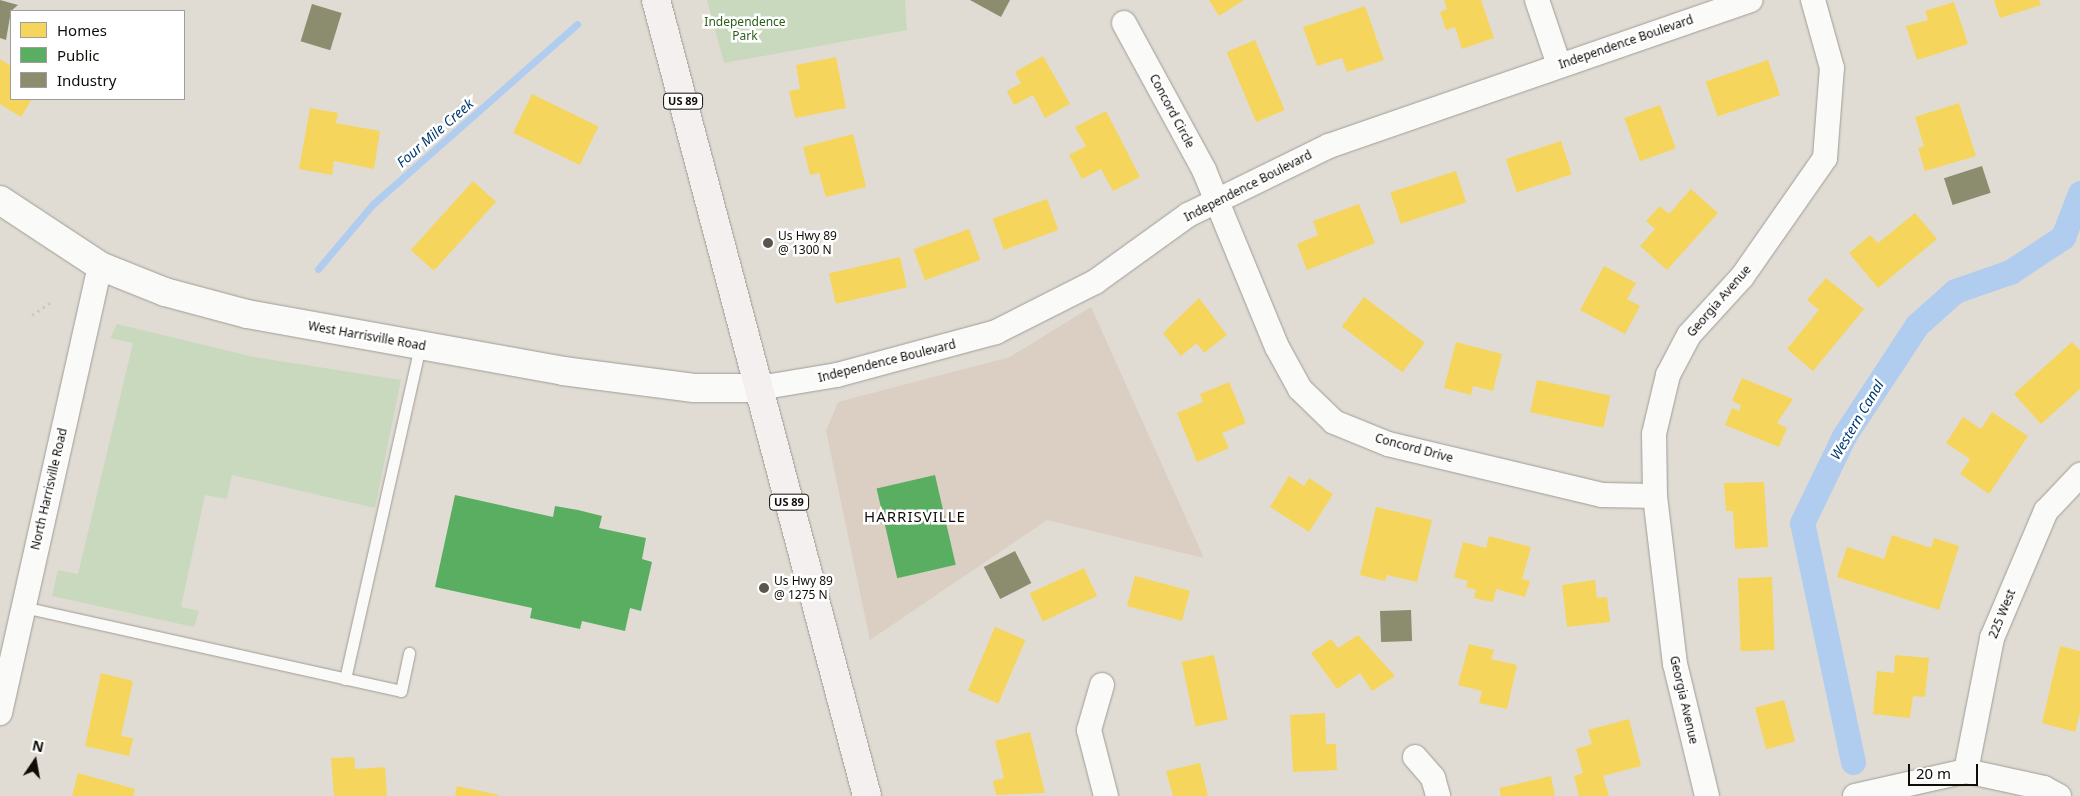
<!DOCTYPE html>
<style>
body{margin:0}
#map{position:relative;width:2080px;height:796px;overflow:hidden;background:#e0dcd4;font-family:"Noto Sans",sans-serif}
div>[style]{position:absolute}
[style*='--x']{left:calc(var(--x)*1px);top:calc(var(--y)*1px);width:calc(var(--w)*1px);rotate:calc(var(--a)*1deg)}
.commercial>*{inset:0;background:#dbcec2}
.green>*{inset:0;background:#c8d9bd}
.homes>*{inset:0;background:#f6d55c;transform-origin:0 0}
.public>*{inset:0;background:#5aae61;transform-origin:0 0}
.industry>*{inset:0;background:#8c8c6e;transform-origin:0 0}
.stream>*{height:7px;margin:-3.5px;padding:0 3.5px;transform-origin:3.5px;border-radius:3.5px;background:#b0cdef}
.canal>*{height:25px;margin:-12.5px;padding:0 12.5px;transform-origin:12.5px;border-radius:12.5px;background:#b0cdef}
.path>*{height:3px;margin-top:-1.5px;transform-origin:0;background:repeating-linear-gradient(90deg,#cac8c6 0 2.5px,transparent 0 6.5px)}
.roads{filter:drop-shadow(0 0 1px #9f9c95) drop-shadow(0 0 1px #9f9c95)}
.lane>*{height:11px;margin:-5.5px;padding:0 5.5px;transform-origin:5.5px;border-radius:5.5px;background:#fafaf9}
.street>*{height:24px;margin:-12px;padding:0 12px;transform-origin:12px;border-radius:12px;background:#fafaf9}
.secondary>*{height:28px;margin:-14px;padding:0 14px;transform-origin:14px;border-radius:14px;background:#fafaf9}
.primary>*{height:28px;margin:-14px;padding:0 14px;transform-origin:14px;border-radius:14px;background:#f5f0f0}
.dots>*{width:14px;height:14px;translate:-50% -50%;box-sizing:border-box;border:2px solid #fff;border-radius:50%}
span{translate:-50% -50%;white-space:nowrap;text-align:center;line-height:1.15;-webkit-text-stroke:5px #fff;paint-order:stroke}
.shield-label span{padding:1px 4px;background:#fff;border:1px solid;border-radius:4px;-webkit-text-stroke-width:0}
.shield-label{font-size:11px;color:#100d08;font-weight:700}
.park-label{font-size:12px;color:#2a5d1a}
.street-label{font-size:12px;color:#100d08}
.poi-label{font-size:12px;color:#100d08}
.left{translate:0 -50%;text-align:left}
.water-label{font-size:14px;color:#003972;font-style:italic}
.quarter-label{font-size:15px;color:#100d08;letter-spacing:1px}
.legend{position:absolute;left:10px;top:10px;width:175px;height:90px;box-sizing:border-box;background:#fff;border:1px solid #9f9e9c;margin:0;padding:6px 9px;list-style:none;font-size:15px;color:#100d08}
.legend li{display:flex;align-items:center;gap:10px;height:25px}
.legend b{width:25px;border:1px solid #9f9e9c}
.north{position:absolute;left:10px;top:736px;width:50px;height:50px;-webkit-text-stroke:4px #fff;paint-order:stroke;rotate:12deg;font-size:14px;font-weight:700;line-height:20px;text-align:center;color:#100d08}
.north::after{content:'';display:block;margin:auto;width:18px;height:22px;background:#100d08;clip-path:polygon(50% 0,100% 100%,50% 72%,0 100%)}
.scale{position:absolute;left:1908px;top:764px;width:70px;height:22px;box-sizing:border-box;border:2px solid #100d08;border-top:0;padding-left:6px;font-size:15px;line-height:18px;white-space:nowrap;color:#100d08;-webkit-text-stroke:4px #fff;paint-order:stroke}
</style>
<div id="map">
<div class="commercial">
<div style="clip-path:polygon(1091px 307px,1204px 558px,1047px 520px,870px 640px,826px 431px,838px 402px,1010px 357px)"></div>
</div>
<div class="green">
<div style="clip-path:polygon(707px 0,905px 0,907px 30px,724px 63px)"></div>
<div style="clip-path:polygon(117px 324px,254px 357px,401px 380px,375px 508px,232px 475px,227px 499px,205px 495px,181px 607px,199px 611px,194px 627px,52px 596px,58px 570px,78px 574px,133px 343px,110px 338px)"></div>
</div>
<div class="homes">
<div style="clip-path:polygon(1209px 0,1244px 0,1219px 16px)"></div>
<div style="clip-path:polygon(1444px 0,1481px 0,1494px 38px,1462px 49px,1455px 27px,1446px 30px,1440px 12px,1447px 9px)"></div>
<div style="clip-path:polygon(1994px 0,2039px 0,2041px 5px,2000px 18px)"></div>
<div style="clip-path:polygon(1954px 2px,1968px 44px,1917px 60px,1906px 26px,1928px 20px,1925px 11px)"></div>
<div style="clip-path:polygon(1365px 6px,1384px 60px,1347px 72px,1342px 58px,1317px 66px,1303px 27px)"></div>
<div style="left:1255px;top:40px;width:76px;height:31px;rotate:67deg"></div>
<div style="clip-path:polygon(1043px 56px,1070px 104px,1045px 118px,1033px 95px,1014px 105px,1007px 91px,1021px 83px,1015px 72px)"></div>
<div style="clip-path:polygon(836px 57px,846px 108px,795px 118px,789px 91px,800px 89px,796px 65px)"></div>
<div style="clip-path:polygon(0 59px,11px 66px,11px 99px,32px 99px,21px 117px,0 104px)"></div>
<div style="left:1768px;top:60px;width:37px;height:66px;rotate:71deg"></div>
<div style="left:532px;top:94px;width:74px;height:43px;rotate:26deg"></div>
<div style="clip-path:polygon(1959px 103px,1976px 156px,1925px 171px,1918px 148px,1924px 146px,1915px 117px)"></div>
<div style="left:1660px;top:105px;width:46px;height:38px;rotate:70deg"></div>
<div style="clip-path:polygon(310px 108px,338px 113px,336px 123px,380px 131px,374px 169px,334px 161px,332px 175px,299px 169px)"></div>
<div style="clip-path:polygon(1106px 111px,1140px 177px,1113px 191px,1101px 169px,1082px 179px,1069px 155px,1086px 146px,1075px 127px)"></div>
<div style="clip-path:polygon(853px 134px,866px 187px,826px 197px,819px 173px,810px 175px,803px 147px)"></div>
<div style="left:1561px;top:141px;width:35px;height:58px;rotate:72deg"></div>
<div style="left:1456px;top:171px;width:33px;height:69px;rotate:72deg"></div>
<div style="left:473px;top:181px;width:31px;height:93px;rotate:42deg"></div>
<div style="clip-path:polygon(1691px 189px,1718px 213px,1667px 270px,1640px 246px,1655px 229px,1646px 221px,1660px 206px,1669px 214px)"></div>
<div style="left:1047px;top:199px;width:33px;height:58px;rotate:70deg"></div>
<div style="clip-path:polygon(1359px 204px,1375px 243px,1307px 270px,1297px 244px,1318px 235px,1313px 221px)"></div>
<div style="clip-path:polygon(1915px 213px,1937px 239px,1878px 288px,1849px 253px,1870px 235px,1878px 243px)"></div>
<div style="left:969px;top:229px;width:33px;height:59px;rotate:70deg"></div>
<div style="left:900px;top:257px;width:31px;height:73px;rotate:77deg"></div>
<div style="clip-path:polygon(1604px 266px,1636px 283px,1627px 299px,1640px 306px,1625px 334px,1580px 310px)"></div>
<div style="clip-path:polygon(1826px 278px,1864px 309px,1813px 371px,1787px 349px,1819px 310px,1807px 300px)"></div>
<div style="left:1364px;top:297px;width:76px;height:37px;rotate:37deg"></div>
<div style="clip-path:polygon(1199px 298px,1227px 335px,1204px 353px,1197px 343px,1181px 356px,1163px 333px)"></div>
<div style="clip-path:polygon(1456px 342px,1502px 354px,1493px 391px,1473px 386px,1471px 395px,1444px 388px)"></div>
<div style="clip-path:polygon(2072px 342px,2080px 350px,2080px 389px,2041px 424px,2014px 394px)"></div>
<div style="clip-path:polygon(1742px 378px,1793px 399px,1777px 423px,1787px 428px,1779px 447px,1725px 425px,1732px 408px,1739px 411px,1741px 405px,1732px 401px)"></div>
<div style="left:1537px;top:380px;width:75px;height:33px;rotate:12deg"></div>
<div style="clip-path:polygon(1229px 382px,1246px 423px,1222px 433px,1229px 448px,1197px 462px,1177px 413px,1203px 402px,1200px 394px)"></div>
<div style="clip-path:polygon(1992px 412px,2028px 436px,1989px 494px,1960px 474px,1970px 459px,1946px 443px,1963px 417px,1981px 429px)"></div>
<div style="clip-path:polygon(1289px 476px,1304px 486px,1309px 478px,1333px 494px,1309px 532px,1270px 507px)"></div>
<div style="clip-path:polygon(1764px 482px,1768px 547px,1735px 549px,1733px 511px,1726px 511px,1724px 483px)"></div>
<div style="clip-path:polygon(1376px 507px,1432px 520px,1417px 582px,1387px 575px,1385px 581px,1360px 575px)"></div>
<div style="clip-path:polygon(1892px 535px,1931px 548px,1934px 538px,1959px 546px,1939px 610px,1837px 577px,1847px 547px,1884px 559px)"></div>
<div style="clip-path:polygon(1489px 536px,1531px 547px,1522px 579px,1530px 581px,1525px 597px,1496px 589px,1493px 602px,1474px 598px,1476px 590px,1466px 587px,1468px 581px,1454px 577px,1463px 542px,1486px 548px)"></div>
<div style="left:1084px;top:568px;width:31px;height:60px;rotate:65deg"></div>
<div style="left:1135px;top:576px;width:57px;height:31px;rotate:15deg"></div>
<div style="left:1772px;top:577px;width:73px;height:34px;rotate:88deg"></div>
<div style="clip-path:polygon(1595px 580px,1597px 598px,1607px 597px,1610px 622px,1567px 627px,1562px 585px)"></div>
<div style="left:995px;top:627px;width:33px;height:69px;rotate:23deg"></div>
<div style="clip-path:polygon(1358px 635px,1395px 676px,1372px 691px,1360px 673px,1337px 689px,1311px 653px,1331px 639px,1338px 648px)"></div>
<div style="clip-path:polygon(1469px 644px,1494px 650px,1491px 659px,1517px 665px,1507px 709px,1479px 703px,1482px 691px,1458px 685px)"></div>
<div style="clip-path:polygon(2060px 646px,2080px 651px,2080px 713px,2075px 732px,2042px 723px)"></div>
<div style="left:1214px;top:655px;width:66px;height:33px;rotate:78deg"></div>
<div style="clip-path:polygon(1895px 655px,1929px 658px,1925px 697px,1913px 696px,1910px 718px,1873px 714px,1877px 671px,1894px 673px)"></div>
<div style="clip-path:polygon(101px 673px,133px 681px,121px 736px,133px 738px,129px 756px,85px 746px)"></div>
<div style="left:1784px;top:700px;width:43px;height:30px;rotate:75deg"></div>
<div style="clip-path:polygon(1325px 713px,1326px 744px,1336px 744px,1337px 770px,1293px 772px,1290px 715px)"></div>
<div style="clip-path:polygon(1629px 719px,1641px 766px,1603px 776px,1609px 796px,1579px 796px,1574px 776px,1583px 773px,1576px 749px,1592px 744px,1588px 730px)"></div>
<div style="clip-path:polygon(1030px 732px,1045px 793px,996px 795px,993px 781px,1004px 778px,995px 741px)"></div>
<div style="clip-path:polygon(354px 757px,355px 769px,385px 767px,387px 796px,334px 796px,331px 758px)"></div>
<div style="clip-path:polygon(1200px 763px,1208px 796px,1173px 796px,1166px 771px)"></div>
<div style="clip-path:polygon(78px 773px,135px 789px,133px 796px,72px 796px)"></div>
<div style="clip-path:polygon(1551px 776px,1555px 796px,1501px 796px,1499px 788px)"></div>
<div style="clip-path:polygon(457px 786px,499px 795px,499px 796px,455px 796px)"></div>
</div>
<div class="public">
<div style="left:935px;top:475px;width:92px;height:60px;rotate:77deg"></div>
<div style="clip-path:polygon(455px 495px,553px 517px,555px 506px,578px 510px,602px 516px,599px 528px,646px 538px,642px 559px,652px 562px,641px 611px,630px 608px,625px 631px,582px 621px,580px 629px,530px 618px,532px 608px,435px 587px)"></div>
</div>
<div class="industry">
<div style="clip-path:polygon(0 0,18px 5px,11px 11px,6px 40px,0 38px)"></div>
<div style="clip-path:polygon(970px 0,1010px 0,1001px 17px)"></div>
<div style="left:312px;top:4px;width:31px;height:39px;rotate:17deg"></div>
<div style="left:1982px;top:166px;width:28px;height:40px;rotate:72deg"></div>
<div style="left:1015px;top:551px;width:36px;height:35px;rotate:63deg"></div>
<div style="left:1411px;top:610px;width:31px;height:31px;rotate:88deg"></div>
</div>
<div class="stream">
<div style="--x:318;--y:269;--w:85;--a:-49.8"></div>
<div style="--x:373;--y:204;--w:272;--a:-41.4"></div>
</div>
<div class="canal">
<div style="--x:1853;--y:762;--w:244;--a:-102"></div>
<div style="--x:1802;--y:523;--w:97;--a:-64.2"></div>
<div style="--x:1844;--y:436;--w:133;--a:-56.7"></div>
<div style="--x:1917;--y:325;--w:51;--a:-41.8"></div>
<div style="--x:1955;--y:291;--w:58;--a:-19.1"></div>
<div style="--x:2010;--y:272;--w:64;--a:-33.4"></div>
<div style="--x:2063;--y:237;--w:47;--a:-68.9"></div>
</div>
<div class="path">
<div style="--x:32;--y:315;--w:25;--a:-34"></div>
</div>
<div class="roads">
<div class="lane">
<div style="--x:23;--y:607;--w:387;--a:12.5"></div>
<div style="--x:401;--y:691;--w:39;--a:-78"></div>
<div style="--x:345;--y:679;--w:341;--a:-77.3"></div>
</div>
<div class="street">
<div style="--x:1537;--y:0;--w:69;--a:71.3"></div>
<div style="--x:1124;--y:23;--w:167;--a:61.4"></div>
<div style="--x:1204;--y:170;--w:191;--a:67.6"></div>
<div style="--x:1277;--y:347;--w:48;--a:61.3"></div>
<div style="--x:1300;--y:389;--w:47;--a:44.1"></div>
<div style="--x:1334;--y:422;--w:58;--a:22.2"></div>
<div style="--x:1388;--y:444;--w:220;--a:13.4"></div>
<div style="--x:1602;--y:495;--w:53;--a:1.1"></div>
<div style="--x:759;--y:388;--w:79;--a:-9.5"></div>
<div style="--x:837;--y:375;--w:165;--a:-15.1"></div>
<div style="--x:996;--y:332;--w:111;--a:-26.8"></div>
<div style="--x:1095;--y:282;--w:115;--a:-35.8"></div>
<div style="--x:1188;--y:215;--w:157;--a:-26.1"></div>
<div style="--x:1329;--y:146;--w:446;--a:-19.1"></div>
<div style="--x:1102;--y:685;--w:47;--a:106.1"></div>
<div style="--x:1089;--y:730;--w:68;--a:75.6"></div>
<div style="--x:0;--y:713;--w:458;--a:-77.4"></div>
<div style="--x:1415;--y:757;--w:28;--a:49"></div>
<div style="--x:1433;--y:778;--w:19;--a:74"></div>
<div style="--x:1966;--y:771;--w:136;--a:-78.9"></div>
<div style="--x:1992;--y:638;--w:138;--a:-67"></div>
<div style="--x:2046;--y:511;--w:50;--a:-46.6"></div>
<div style="--x:1707;--y:796;--w:136;--a:-103.6"></div>
<div style="--x:1675;--y:664;--w:169;--a:-96.8"></div>
<div style="--x:1655;--y:496;--w:62;--a:-90.9"></div>
<div style="--x:1654;--y:434;--w:61;--a:-76.7"></div>
<div style="--x:1668;--y:375;--w:45;--a:-62.3"></div>
<div style="--x:1689;--y:335;--w:79;--a:-47.6"></div>
<div style="--x:1742;--y:277;--w:145;--a:-55.1"></div>
<div style="--x:1825;--y:158;--w:90;--a:-85.6"></div>
<div style="--x:1832;--y:68;--w:71;--a:-105.6"></div>
<div style="--x:1855;--y:796;--w:114;--a:-12.7"></div>
<div style="--x:1966;--y:771;--w:80;--a:12.3"></div>
<div style="--x:2044;--y:788;--w:17;--a:28"></div>
</div>
<div class="secondary">
<div style="--x:0;--y:200;--w:120;--a:33.4"></div>
<div style="--x:100;--y:266;--w:70;--a:21.8"></div>
<div style="--x:165;--y:292;--w:85;--a:15"></div>
<div style="--x:247;--y:314;--w:321;--a:10.2"></div>
<div style="--x:563;--y:371;--w:132;--a:7.4"></div>
<div style="--x:694;--y:388;--w:65;--a:0"></div>
</div>
<div class="primary">
<div style="--x:656;--y:0;--w:823;--a:75.15"></div>
</div>
</div>
<div class="dots">
<div style="left:768px;top:243px;background:#59554f"></div>
<div style="left:764px;top:588px;background:#59554f"></div>
</div>
<div class="shield-label">
<span style="left:683px;top:101px">US 89</span>
<span style="left:789px;top:502px">US 89</span>
</div>
<div class="park-label">
<span style="left:745px;top:29px">Independence<br>Park</span>
</div>
<div class="street-label">
<span style="left:1626px;top:42px;rotate:-19deg">Independence Boulevard</span>
<span style="left:1172px;top:111px;rotate:62deg">Concord Circle</span>
<span style="left:1248px;top:186px;rotate:-27deg">Independence Boulevard</span>
<span style="left:1719px;top:301px;rotate:-49deg">Georgia Avenue</span>
<span style="left:367px;top:336px;rotate:10deg">West Harrisville Road</span>
<span style="left:887px;top:361px;rotate:-14deg">Independence Boulevard</span>
<span style="left:1414px;top:448px;rotate:15deg">Concord Drive</span>
<span style="left:49px;top:489px;rotate:-77deg">North Harrisville Road</span>
<span style="left:2002px;top:614px;rotate:-68deg">225 West</span>
<span style="left:1684px;top:700px;rotate:77deg">Georgia Avenue</span>
</div>
<div class="poi-label">
<span class="left" style="left:778px;top:243px">Us Hwy 89<br>@ 1300 N</span>
<span class="left" style="left:774px;top:588px">Us Hwy 89<br>@ 1275 N</span>
</div>
<div class="water-label">
<span style="left:435px;top:133px;rotate:-41deg">Four Mile Creek</span>
<span style="left:1857px;top:420px;rotate:-59deg">Western Canal</span>
</div>
<div class="quarter-label">
<span style="left:915px;top:517px">HARRISVILLE</span>
</div>
<ul class="legend">
<li><b style="height:14px;background:#f6d55c"></b>Homes</li>
<li><b style="height:14px;background:#5aae61"></b>Public</li>
<li><b style="height:14px;background:#8c8c6e"></b>Industry</li>
</ul>
<div class="north">N</div>
<div class="scale">20 m</div>
</div>
